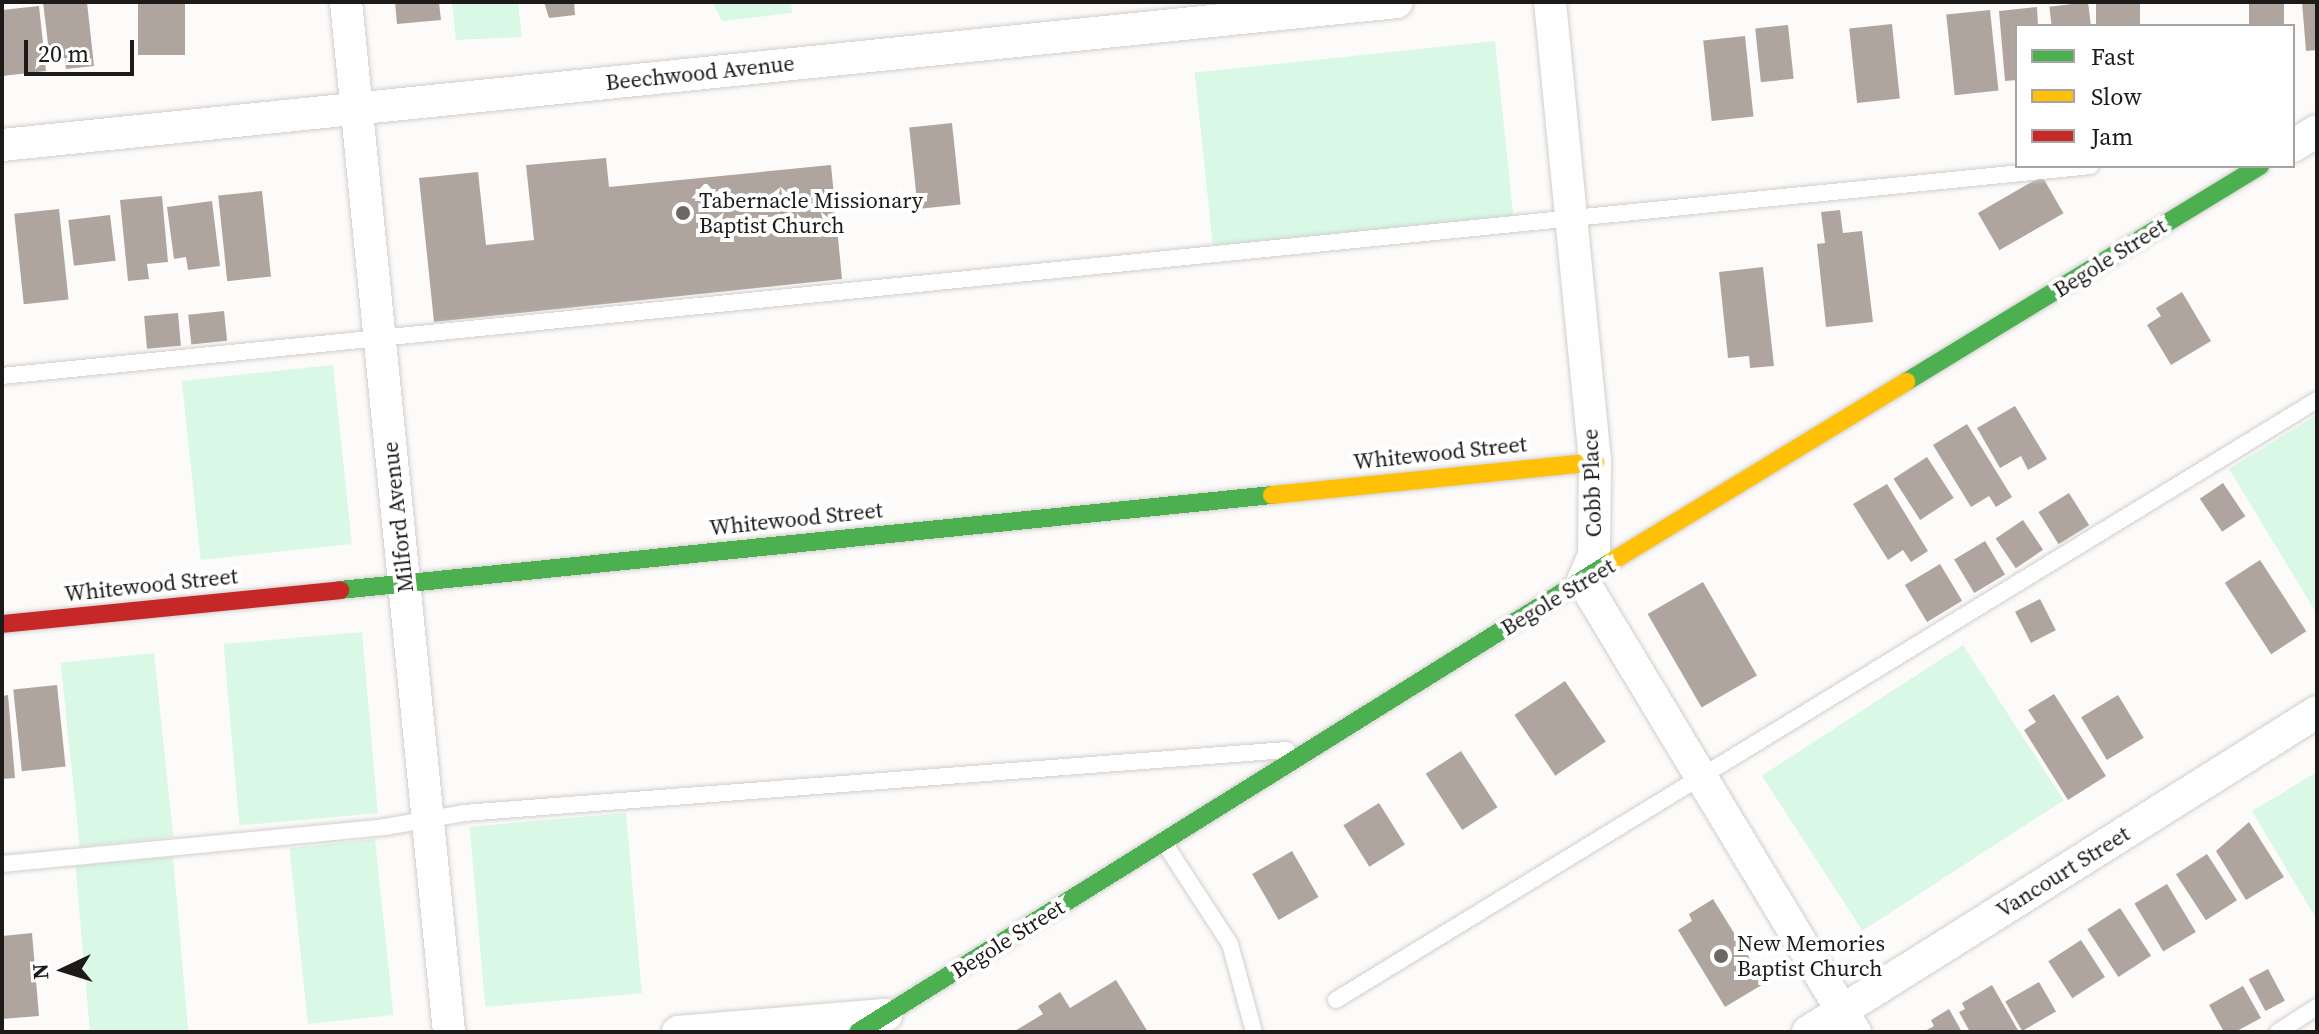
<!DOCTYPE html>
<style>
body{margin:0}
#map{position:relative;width:2319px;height:1034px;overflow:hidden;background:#fdfbf9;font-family:"Source Serif 4",serif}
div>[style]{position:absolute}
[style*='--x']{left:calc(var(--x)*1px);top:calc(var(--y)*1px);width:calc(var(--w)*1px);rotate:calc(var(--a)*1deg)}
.green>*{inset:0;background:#d9f8e6;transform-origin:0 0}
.building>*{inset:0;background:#afa59e;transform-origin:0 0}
.roads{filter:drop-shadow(0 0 2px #d1cfcd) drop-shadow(0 0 2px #d1cfcd)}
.lane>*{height:16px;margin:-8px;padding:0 8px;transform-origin:8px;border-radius:8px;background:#fffefe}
.street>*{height:32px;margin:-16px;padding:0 16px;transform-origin:16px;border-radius:16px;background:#fffefe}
.fast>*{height:18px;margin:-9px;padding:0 9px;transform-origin:9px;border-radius:9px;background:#4caf50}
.slow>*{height:18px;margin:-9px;padding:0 9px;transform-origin:9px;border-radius:9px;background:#ffc107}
.jam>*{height:18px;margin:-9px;padding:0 9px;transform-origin:9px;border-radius:9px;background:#c62828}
.dots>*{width:22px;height:22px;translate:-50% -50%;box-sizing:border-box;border:4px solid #fff;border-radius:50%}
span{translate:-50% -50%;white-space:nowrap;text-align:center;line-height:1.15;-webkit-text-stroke:8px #fff;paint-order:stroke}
.street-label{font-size:22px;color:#1d1b19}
.poi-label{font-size:22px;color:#1d1b19}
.left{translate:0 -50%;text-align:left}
.frame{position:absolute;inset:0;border:4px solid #1d1b19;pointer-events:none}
.legend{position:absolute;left:2015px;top:24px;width:280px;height:144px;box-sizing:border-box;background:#fff;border:2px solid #a5a4a3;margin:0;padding:10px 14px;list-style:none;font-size:24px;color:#1d1b19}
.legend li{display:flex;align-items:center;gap:16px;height:40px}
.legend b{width:40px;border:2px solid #a5a4a3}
.north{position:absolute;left:24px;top:930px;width:80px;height:80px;-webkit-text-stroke:6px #fff;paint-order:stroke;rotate:266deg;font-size:22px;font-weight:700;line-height:32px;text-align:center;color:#1d1b19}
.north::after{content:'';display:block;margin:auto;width:28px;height:36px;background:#1d1b19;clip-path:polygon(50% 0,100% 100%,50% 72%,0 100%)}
.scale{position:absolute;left:24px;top:40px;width:110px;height:36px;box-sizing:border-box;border:4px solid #1d1b19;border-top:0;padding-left:10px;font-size:24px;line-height:28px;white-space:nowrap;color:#1d1b19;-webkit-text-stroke:6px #fff;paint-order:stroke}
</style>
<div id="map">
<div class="green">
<div style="clip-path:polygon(452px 2px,518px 2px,522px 37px,456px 40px)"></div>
<div style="clip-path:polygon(712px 2px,791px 2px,792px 13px,722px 21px)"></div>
<div style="left:1495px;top:41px;width:177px;height:302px;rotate:84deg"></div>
<div style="left:333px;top:365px;width:180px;height:152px;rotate:84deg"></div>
<div style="clip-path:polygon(2317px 415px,2317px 614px,2229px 469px)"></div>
<div style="left:362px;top:632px;width:182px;height:139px;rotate:85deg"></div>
<div style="left:1963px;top:645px;width:185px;height:240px;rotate:57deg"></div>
<div style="left:154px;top:653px;width:185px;height:94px;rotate:84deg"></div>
<div style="clip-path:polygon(2317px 772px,2317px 920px,2252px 811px)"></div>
<div style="left:626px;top:813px;width:181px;height:157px;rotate:85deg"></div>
<div style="left:375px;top:839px;width:177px;height:86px;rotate:84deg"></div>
<div style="left:173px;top:857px;width:176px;height:98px;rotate:85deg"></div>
</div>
<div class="building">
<div style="clip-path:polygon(43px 2px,87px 2px,94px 66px,66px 69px,65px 58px,50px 60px)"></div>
<div style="left:138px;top:2px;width:47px;height:53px"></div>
<div style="clip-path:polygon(395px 2px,439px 2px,441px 20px,397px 24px)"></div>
<div style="clip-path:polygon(544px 2px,574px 2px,575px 15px,549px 18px)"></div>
<div style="left:2088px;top:2px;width:24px;height:39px;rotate:83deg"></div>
<div style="left:2096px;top:2px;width:44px;height:24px"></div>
<div style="left:2249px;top:2px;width:35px;height:24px"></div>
<div style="clip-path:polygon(2302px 2px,2317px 2px,2317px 50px,2306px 51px)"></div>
<div style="clip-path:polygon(39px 6px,46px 71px,2px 76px,2px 10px)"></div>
<div style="clip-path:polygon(2037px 7px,2038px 26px,2017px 26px,2017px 80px,2005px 81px,1999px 11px)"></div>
<div style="left:1990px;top:10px;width:81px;height:44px;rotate:84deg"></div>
<div style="left:1892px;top:24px;width:75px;height:43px;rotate:84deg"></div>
<div style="left:1788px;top:25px;width:54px;height:33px;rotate:84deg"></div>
<div style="left:1745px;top:36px;width:81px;height:42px;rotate:84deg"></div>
<div style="left:952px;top:123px;width:82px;height:43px;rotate:84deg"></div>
<div style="clip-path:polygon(606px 158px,609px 187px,831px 165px,842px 279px,434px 322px,419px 178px,478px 172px,486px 245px,534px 240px,526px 165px)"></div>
<div style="left:2042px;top:176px;width:43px;height:74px;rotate:60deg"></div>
<div style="left:262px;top:191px;width:86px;height:44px;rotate:84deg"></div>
<div style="clip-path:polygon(162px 196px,168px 262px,147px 264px,149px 279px,128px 281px,120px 200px)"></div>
<div style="clip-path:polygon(212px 201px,220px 266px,188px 270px,186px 257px,174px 259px,167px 207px)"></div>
<div style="left:59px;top:209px;width:91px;height:45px;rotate:84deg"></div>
<div style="clip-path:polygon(1840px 210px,1843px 233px,1862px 231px,1873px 322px,1826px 327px,1817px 244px,1825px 243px,1821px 212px)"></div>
<div style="left:110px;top:215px;width:46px;height:42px;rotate:83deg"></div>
<div style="clip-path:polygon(1763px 267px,1774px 366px,1750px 368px,1749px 356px,1728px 358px,1719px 272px)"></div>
<div style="clip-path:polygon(2182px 292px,2211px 341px,2171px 365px,2147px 325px,2161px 316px,2156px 308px)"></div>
<div style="left:224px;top:311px;width:30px;height:36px;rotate:84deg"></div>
<div style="left:178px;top:313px;width:33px;height:34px;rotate:85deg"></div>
<div style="clip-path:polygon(2015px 406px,2047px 459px,2028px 470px,2021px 456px,2000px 468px,1977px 428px)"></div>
<div style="clip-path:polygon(1967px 424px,2012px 497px,1996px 507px,1989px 496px,1971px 507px,1933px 445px)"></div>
<div style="left:1927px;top:457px;width:49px;height:40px;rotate:57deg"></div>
<div style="left:2223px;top:483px;width:40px;height:28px;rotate:56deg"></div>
<div style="clip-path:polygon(1887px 484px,1928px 551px,1911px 562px,1903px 550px,1888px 560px,1853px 504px)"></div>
<div style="left:2069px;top:493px;width:38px;height:36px;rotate:58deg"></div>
<div style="left:2023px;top:520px;width:36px;height:33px;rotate:56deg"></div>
<div style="left:1985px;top:541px;width:39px;height:36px;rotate:59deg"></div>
<div style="left:2260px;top:560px;width:85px;height:42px;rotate:57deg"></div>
<div style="left:1940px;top:564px;width:43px;height:41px;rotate:59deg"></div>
<div style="left:1703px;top:582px;width:108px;height:64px;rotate:60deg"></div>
<div style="left:2040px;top:599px;width:35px;height:28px;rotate:63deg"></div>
<div style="left:1565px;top:681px;width:73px;height:61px;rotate:56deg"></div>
<div style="left:57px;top:685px;width:82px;height:44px;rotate:84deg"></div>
<div style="clip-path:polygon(2054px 694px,2106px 776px,2068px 800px,2024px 730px,2036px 722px,2028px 710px)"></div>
<div style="clip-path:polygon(8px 695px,15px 778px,2px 779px,2px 696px)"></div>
<div style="left:2118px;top:695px;width:50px;height:43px;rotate:59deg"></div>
<div style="left:1461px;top:751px;width:67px;height:42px;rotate:57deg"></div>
<div style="left:1379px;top:803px;width:49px;height:42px;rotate:58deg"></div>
<div style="clip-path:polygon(2249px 822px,2284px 877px,2246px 900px,2216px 851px)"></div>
<div style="left:1292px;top:851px;width:53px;height:46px;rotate:60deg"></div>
<div style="left:2207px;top:854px;width:55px;height:37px;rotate:57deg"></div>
<div style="left:2167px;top:884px;width:56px;height:38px;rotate:59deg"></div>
<div style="clip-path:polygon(1713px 899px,1765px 983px,1725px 1007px,1678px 930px,1692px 921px,1689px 914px)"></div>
<div style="left:2120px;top:908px;width:57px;height:39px;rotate:57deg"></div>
<div style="clip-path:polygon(32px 933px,39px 1016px,2px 1019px,2px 936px)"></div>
<div style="left:2081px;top:940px;width:44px;height:39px;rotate:57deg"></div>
<div style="left:2268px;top:969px;width:36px;height:22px;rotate:62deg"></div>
<div style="clip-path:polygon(1116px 980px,1148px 1032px,1013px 1032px,1043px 1014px,1038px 1006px,1060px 992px,1070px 1008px)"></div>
<div style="left:2039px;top:982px;width:34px;height:39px;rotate:60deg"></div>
<div style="clip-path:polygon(1992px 985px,2019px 1032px,1970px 1032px,1959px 1012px,1965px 1009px,1962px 1003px)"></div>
<div style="clip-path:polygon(2243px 986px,2261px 1018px,2235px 1032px,2224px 1032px,2209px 1005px)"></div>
<div style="clip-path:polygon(1949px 1009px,1962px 1032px,1923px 1032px,1934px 1026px,1931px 1020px)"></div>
</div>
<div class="roads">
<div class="lane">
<div style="--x:2;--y:376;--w:2099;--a:-5.74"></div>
<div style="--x:1165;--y:844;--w:119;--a:57"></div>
<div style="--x:1230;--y:944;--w:91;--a:74.7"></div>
<div style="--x:2;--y:864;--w:385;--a:-5.5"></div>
<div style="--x:385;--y:827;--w:80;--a:-10"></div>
<div style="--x:464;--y:813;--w:825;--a:-4.38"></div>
<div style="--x:1336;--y:1000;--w:1150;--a:-31.45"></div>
<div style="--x:2278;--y:1032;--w:46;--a:-32.7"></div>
</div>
<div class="street">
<div style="--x:346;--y:2;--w:1035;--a:84.29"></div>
<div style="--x:1550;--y:2;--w:462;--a:84.4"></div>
<div style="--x:1595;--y:462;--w:93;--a:90.6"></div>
<div style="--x:1594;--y:555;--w:28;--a:113"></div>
<div style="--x:1583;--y:581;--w:527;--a:58.91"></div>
<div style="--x:2;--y:145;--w:1402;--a:-5.85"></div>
<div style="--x:2293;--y:146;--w:28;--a:-32"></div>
<div style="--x:678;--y:1032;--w:209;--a:-4.7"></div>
<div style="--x:1808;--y:1032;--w:601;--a:-32.16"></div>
</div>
<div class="fast">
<div style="--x:1906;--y:382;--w:415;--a:-31.4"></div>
<div style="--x:340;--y:590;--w:937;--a:-5.82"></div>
<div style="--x:858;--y:1032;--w:888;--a:-31.97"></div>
</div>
<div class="slow">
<div style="--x:1272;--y:495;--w:325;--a:-5.8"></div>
<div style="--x:1611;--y:562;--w:346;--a:-31.4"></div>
</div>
<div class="jam">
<div style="--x:2;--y:624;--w:340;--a:-5.7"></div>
</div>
</div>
<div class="dots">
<div style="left:683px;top:213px;background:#6b6967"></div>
<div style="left:1721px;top:956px;background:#6b6967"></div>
</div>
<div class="street-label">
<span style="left:700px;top:73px;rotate:-6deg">Beechwood Avenue</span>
<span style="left:2110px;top:258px;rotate:-32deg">Begole Street</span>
<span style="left:1440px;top:453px;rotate:-6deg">Whitewood Street</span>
<span style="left:1592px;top:483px;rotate:-92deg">Cobb Place</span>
<span style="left:398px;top:517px;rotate:-96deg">Milford Avenue</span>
<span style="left:796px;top:519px;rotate:-6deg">Whitewood Street</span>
<span style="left:151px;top:585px;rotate:-6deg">Whitewood Street</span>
<span style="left:1558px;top:597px;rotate:-31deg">Begole Street</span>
<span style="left:2063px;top:872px;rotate:-32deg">Vancourt Street</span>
<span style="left:1008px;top:939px;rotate:-32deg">Begole Street</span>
</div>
<div class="poi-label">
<span class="left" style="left:699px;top:213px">Tabernacle Missionary<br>Baptist Church</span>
<span class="left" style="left:1737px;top:956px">New Memories<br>Baptist Church</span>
</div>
<div class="frame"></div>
<ul class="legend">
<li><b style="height:10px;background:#4caf50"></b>Fast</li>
<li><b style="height:10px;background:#ffc107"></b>Slow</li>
<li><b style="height:10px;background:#c62828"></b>Jam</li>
</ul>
<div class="north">N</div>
<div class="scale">20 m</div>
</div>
